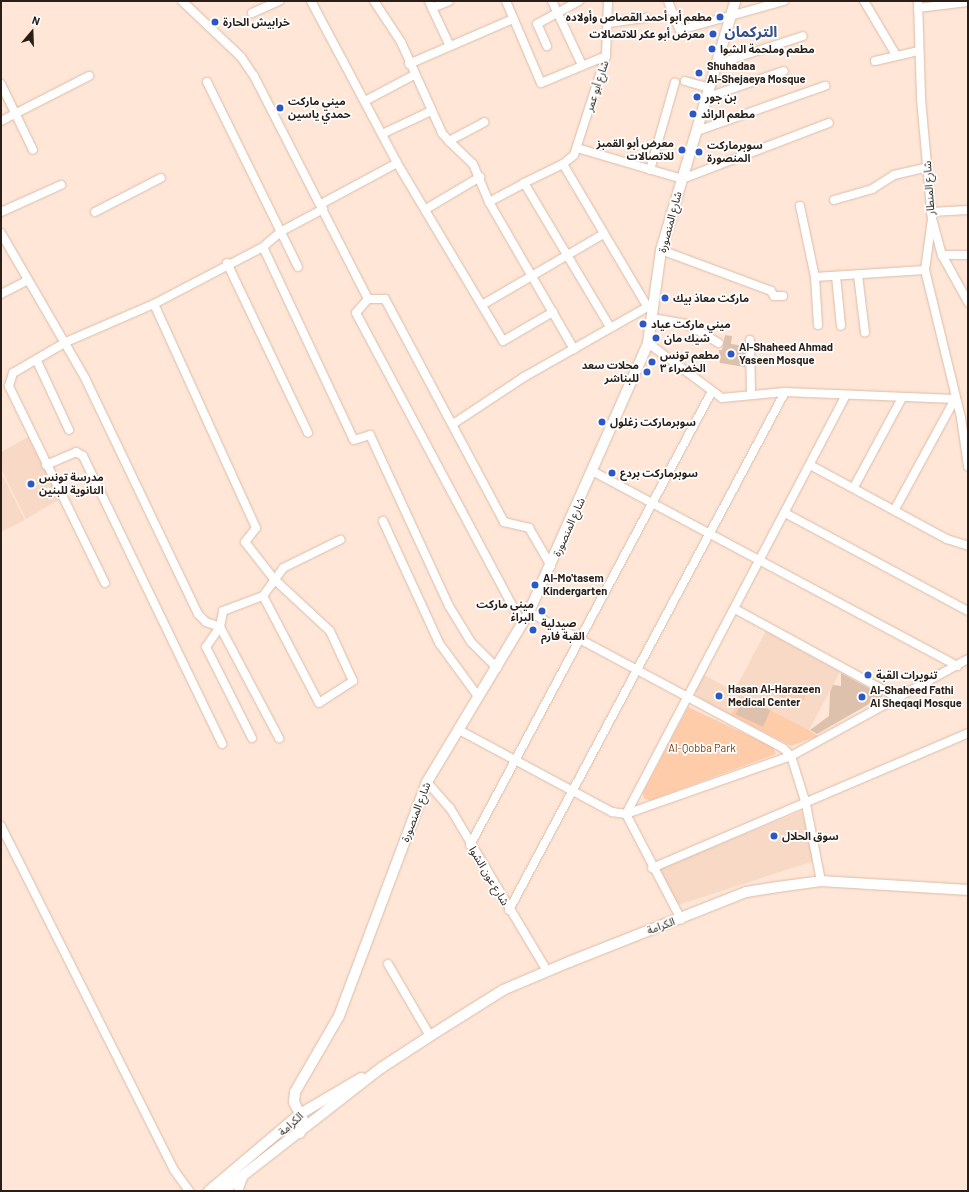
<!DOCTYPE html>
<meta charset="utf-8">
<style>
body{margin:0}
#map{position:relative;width:969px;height:1192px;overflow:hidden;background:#ffe6d6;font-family:Barlow,"Noto Sans Arabic",sans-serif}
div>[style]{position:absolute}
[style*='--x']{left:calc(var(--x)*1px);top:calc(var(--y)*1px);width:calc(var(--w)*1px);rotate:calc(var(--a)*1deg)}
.built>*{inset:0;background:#f7d9c5}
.green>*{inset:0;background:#fca;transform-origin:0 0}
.building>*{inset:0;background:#dec1ad;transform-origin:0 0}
.roads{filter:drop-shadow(0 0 1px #dbbdaa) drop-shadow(0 0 1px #dbbdaa)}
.minor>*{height:8px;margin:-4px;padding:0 4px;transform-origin:4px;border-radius:4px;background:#fff}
.major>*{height:10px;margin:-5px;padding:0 5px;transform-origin:5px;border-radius:5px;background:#fff}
.dots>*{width:11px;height:11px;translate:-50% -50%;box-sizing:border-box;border:2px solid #fff;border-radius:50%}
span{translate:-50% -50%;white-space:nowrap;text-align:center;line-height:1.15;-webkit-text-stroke:3.5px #fff;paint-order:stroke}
.poi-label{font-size:11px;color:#2a1f18;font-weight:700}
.right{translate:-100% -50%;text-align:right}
.left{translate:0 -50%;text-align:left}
.street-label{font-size:11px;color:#2a1f18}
.park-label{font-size:11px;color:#773e0d}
.district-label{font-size:15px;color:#37508a;font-weight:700}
.frame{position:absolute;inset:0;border:2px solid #2a1f18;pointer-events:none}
.north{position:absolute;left:12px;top:12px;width:40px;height:40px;-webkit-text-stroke:3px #fff;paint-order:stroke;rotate:19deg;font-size:11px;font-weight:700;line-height:16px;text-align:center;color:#2a1f18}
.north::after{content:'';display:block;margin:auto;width:14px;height:18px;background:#2a1f18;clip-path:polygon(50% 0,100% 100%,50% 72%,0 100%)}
</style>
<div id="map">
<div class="built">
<div style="clip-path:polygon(28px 437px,60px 499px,26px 519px,1px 469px,1px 452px)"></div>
<div style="clip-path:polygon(1px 472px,25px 520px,1px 532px)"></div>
<div style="clip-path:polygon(766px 631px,840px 672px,809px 730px,742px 695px,731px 715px,697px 697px,696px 691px,704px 675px,734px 691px)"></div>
<div style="clip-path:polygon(802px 811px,814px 861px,678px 905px,658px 869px)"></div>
</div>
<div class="green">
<div style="left:784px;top:684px;width:25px;height:13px;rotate:29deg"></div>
<div style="clip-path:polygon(741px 695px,809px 730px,818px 736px,791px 746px,731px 715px)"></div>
<div style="clip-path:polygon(688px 707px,773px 747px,776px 754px,651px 800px,644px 799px,643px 793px)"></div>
</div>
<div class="building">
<div style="clip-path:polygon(725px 335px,732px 336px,731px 344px,745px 346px,745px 367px,720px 363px,719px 350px,722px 350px)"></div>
<div style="clip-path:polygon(841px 673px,883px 696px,817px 734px,810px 730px,829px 716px,830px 692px,833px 685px,841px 686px)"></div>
<div style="left:743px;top:698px;width:30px;height:18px;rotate:24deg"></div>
</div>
<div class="roads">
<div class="minor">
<div style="--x:182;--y:1;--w:81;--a:43.5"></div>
<div style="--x:241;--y:57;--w:23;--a:56"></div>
<div style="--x:254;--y:76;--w:250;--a:62.9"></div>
<div style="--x:368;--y:299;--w:18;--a:131"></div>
<div style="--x:356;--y:313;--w:353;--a:61.9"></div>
<div style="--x:311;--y:1;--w:183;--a:62"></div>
<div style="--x:397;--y:163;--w:207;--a:59.2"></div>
<div style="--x:503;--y:341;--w:58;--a:-30.1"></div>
<div style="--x:374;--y:1;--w:49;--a:56.6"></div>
<div style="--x:401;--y:42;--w:100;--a:65.7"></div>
<div style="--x:442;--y:133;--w:11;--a:49"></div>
<div style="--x:449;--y:141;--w:40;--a:-28"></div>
<div style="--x:429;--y:1;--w:8;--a:67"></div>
<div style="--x:432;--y:8;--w:18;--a:-22"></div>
<div style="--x:506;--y:1;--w:89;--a:66.9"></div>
<div style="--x:541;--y:83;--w:70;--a:-22.6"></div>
<div style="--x:552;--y:1;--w:71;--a:64.9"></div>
<div style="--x:668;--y:1;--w:31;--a:68"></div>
<div style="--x:680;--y:30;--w:108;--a:-15.6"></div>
<div style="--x:864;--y:1;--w:63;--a:59.3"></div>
<div style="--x:918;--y:1;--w:98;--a:88.2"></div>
<div style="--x:921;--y:99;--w:121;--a:84.8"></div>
<div style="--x:932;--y:219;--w:51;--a:97.8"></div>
<div style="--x:925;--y:270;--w:152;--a:76.3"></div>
<div style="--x:961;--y:418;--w:49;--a:81.7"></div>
<div style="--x:432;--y:8;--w:42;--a:64.7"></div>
<div style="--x:918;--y:8;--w:50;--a:-6.8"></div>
<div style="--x:252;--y:13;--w:30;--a:-24"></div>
<div style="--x:609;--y:23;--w:37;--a:-8"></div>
<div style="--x:547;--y:46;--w:24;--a:-114"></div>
<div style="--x:537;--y:24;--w:48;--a:-28.7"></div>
<div style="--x:875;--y:61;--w:44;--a:-13.1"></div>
<div style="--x:409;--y:64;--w:113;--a:-23.4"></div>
<div style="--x:717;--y:64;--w:90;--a:-18"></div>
<div style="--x:685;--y:81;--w:26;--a:16"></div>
<div style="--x:207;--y:82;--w:206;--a:63.8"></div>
<div style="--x:1;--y:84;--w:73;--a:64.1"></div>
<div style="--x:708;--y:97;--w:80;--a:-18.9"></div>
<div style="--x:365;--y:101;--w:55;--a:-28"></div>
<div style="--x:1;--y:121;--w:99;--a:-27.1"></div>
<div style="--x:697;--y:131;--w:136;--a:-19.4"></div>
<div style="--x:382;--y:134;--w:54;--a:-25.1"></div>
<div style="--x:449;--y:141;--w:33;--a:44"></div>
<div style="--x:473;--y:164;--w:41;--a:67.2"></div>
<div style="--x:489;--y:202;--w:170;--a:60"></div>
<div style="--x:577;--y:148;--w:109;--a:16.4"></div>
<div style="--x:682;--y:179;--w:157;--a:-20.9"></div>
<div style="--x:563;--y:164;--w:14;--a:-39"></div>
<div style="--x:574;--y:155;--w:104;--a:-72.1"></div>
<div style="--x:606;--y:56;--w:55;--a:-87.9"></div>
<div style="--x:650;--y:170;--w:91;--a:-74.1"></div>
<div style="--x:834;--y:200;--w:40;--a:-16"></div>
<div style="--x:872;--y:189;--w:26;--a:-32"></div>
<div style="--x:894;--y:175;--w:35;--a:-13"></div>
<div style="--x:489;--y:202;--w:40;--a:-28"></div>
<div style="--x:321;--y:204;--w:86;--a:-28.3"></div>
<div style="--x:800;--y:206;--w:73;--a:78.1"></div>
<div style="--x:815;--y:277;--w:110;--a:-3.6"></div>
<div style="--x:426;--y:209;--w:63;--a:-30.7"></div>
<div style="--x:1;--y:212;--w:66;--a:-24.2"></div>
<div style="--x:95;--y:212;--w:74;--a:-27.3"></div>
<div style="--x:931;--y:212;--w:37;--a:-3"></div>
<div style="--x:933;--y:222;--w:34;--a:75"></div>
<div style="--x:942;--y:255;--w:54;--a:61"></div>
<div style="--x:1;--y:233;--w:168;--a:59.9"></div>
<div style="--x:85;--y:378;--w:262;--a:64.4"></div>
<div style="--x:198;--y:614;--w:11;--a:45"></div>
<div style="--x:206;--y:622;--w:15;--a:20"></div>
<div style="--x:220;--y:627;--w:126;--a:62"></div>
<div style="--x:263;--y:247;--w:213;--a:64.8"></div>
<div style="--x:354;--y:440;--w:17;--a:-17"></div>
<div style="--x:370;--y:435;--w:188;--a:65.2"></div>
<div style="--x:449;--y:606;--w:42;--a:58.6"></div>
<div style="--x:471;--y:642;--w:37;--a:45"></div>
<div style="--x:661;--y:250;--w:117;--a:20.4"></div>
<div style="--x:771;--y:291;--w:6;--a:59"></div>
<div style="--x:774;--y:296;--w:9;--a:0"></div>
<div style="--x:942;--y:255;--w:26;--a:0"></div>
<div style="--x:227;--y:263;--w:188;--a:64.5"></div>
<div style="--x:858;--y:275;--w:58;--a:83.1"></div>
<div style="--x:836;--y:276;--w:50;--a:84.3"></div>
<div style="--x:815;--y:277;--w:48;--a:86.4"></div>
<div style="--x:1;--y:294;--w:28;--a:-27"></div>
<div style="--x:368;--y:299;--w:17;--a:0"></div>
<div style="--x:385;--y:299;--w:253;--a:61.9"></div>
<div style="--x:504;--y:522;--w:26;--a:13"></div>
<div style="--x:529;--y:528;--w:44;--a:59.9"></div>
<div style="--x:154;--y:304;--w:246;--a:65.5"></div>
<div style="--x:256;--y:528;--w:18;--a:128"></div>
<div style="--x:245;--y:542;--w:47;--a:51.9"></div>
<div style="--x:274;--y:579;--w:76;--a:42.9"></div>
<div style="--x:330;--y:631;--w:55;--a:65.3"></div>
<div style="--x:353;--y:681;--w:40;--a:147.1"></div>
<div style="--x:319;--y:703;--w:121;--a:-117.6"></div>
<div style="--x:482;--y:305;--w:139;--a:-30.3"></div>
<div style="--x:652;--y:318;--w:36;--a:10"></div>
<div style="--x:687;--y:324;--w:37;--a:31"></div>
<div style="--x:610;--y:327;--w:168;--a:-120.8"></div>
<div style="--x:524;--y:183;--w:43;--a:-26"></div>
<div style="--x:563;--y:164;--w:165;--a:59.4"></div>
<div style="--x:750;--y:340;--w:54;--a:88.9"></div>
<div style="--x:648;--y:343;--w:92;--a:36.6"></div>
<div style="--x:722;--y:398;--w:63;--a:-5.4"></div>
<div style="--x:785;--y:392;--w:170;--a:2.4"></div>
<div style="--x:955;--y:399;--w:125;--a:118.6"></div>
<div style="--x:37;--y:361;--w:76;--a:65.1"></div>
<div style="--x:453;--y:424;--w:85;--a:-33.5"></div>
<div style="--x:524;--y:377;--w:146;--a:-29.6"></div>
<div style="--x:46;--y:465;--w:33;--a:-23"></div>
<div style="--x:76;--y:452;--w:8;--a:30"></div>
<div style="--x:83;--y:456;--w:320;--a:64.2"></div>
<div style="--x:810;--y:465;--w:156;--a:28.4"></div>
<div style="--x:947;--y:539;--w:22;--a:18"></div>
<div style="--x:594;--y:472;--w:412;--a:28.1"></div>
<div style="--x:854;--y:487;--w:101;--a:-61.7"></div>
<div style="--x:785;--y:513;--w:208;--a:28.2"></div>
<div style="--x:383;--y:521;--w:134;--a:65.3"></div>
<div style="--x:439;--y:643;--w:64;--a:53.8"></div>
<div style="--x:105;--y:583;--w:219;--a:-116"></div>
<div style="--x:9;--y:386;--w:14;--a:-73"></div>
<div style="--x:13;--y:373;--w:61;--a:-30.3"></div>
<div style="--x:66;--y:342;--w:96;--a:-23.4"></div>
<div style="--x:154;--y:304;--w:123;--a:-27.6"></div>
<div style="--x:263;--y:247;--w:23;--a:-41"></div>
<div style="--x:280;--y:232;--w:49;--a:-28.1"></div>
<div style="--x:735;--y:609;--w:186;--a:28.6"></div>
<div style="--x:529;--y:612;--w:289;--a:28.2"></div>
<div style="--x:784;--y:749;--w:10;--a:45"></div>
<div style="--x:791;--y:756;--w:50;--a:72.6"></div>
<div style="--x:806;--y:804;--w:78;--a:79"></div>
<div style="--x:459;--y:730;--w:174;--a:28.2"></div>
<div style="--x:612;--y:812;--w:14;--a:8"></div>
<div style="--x:626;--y:814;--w:175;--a:-19.4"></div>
<div style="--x:791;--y:756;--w:202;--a:-28.7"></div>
<div style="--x:252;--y:738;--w:102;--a:-116.8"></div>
<div style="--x:206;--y:647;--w:24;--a:-55"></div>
<div style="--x:220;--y:627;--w:16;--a:-79"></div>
<div style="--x:223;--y:611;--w:43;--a:-20.6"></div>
<div style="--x:263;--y:596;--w:34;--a:-54"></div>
<div style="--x:283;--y:568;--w:64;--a:-26.2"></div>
<div style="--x:427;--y:782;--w:35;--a:49"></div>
<div style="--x:450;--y:808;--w:190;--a:59.2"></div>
<div style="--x:626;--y:814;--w:473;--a:-62.3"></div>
<div style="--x:626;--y:814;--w:119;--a:62.4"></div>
<div style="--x:1;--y:826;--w:385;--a:63.3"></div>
<div style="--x:174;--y:1170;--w:26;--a:54"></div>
<div style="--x:470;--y:845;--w:512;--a:-61.93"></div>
<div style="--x:652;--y:868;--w:344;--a:-23.1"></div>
<div style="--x:509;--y:910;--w:587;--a:-61.95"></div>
<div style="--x:388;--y:964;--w:83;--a:59.7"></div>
<div style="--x:238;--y:1191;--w:17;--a:-69"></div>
</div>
<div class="major">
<div style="--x:300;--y:1133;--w:13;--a:-77"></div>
<div style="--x:303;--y:1120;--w:20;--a:-117"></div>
<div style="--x:294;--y:1102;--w:10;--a:-84"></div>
<div style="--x:295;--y:1092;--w:88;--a:-59.9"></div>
<div style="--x:339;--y:1016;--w:250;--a:-69.4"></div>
<div style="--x:427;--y:782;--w:198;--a:-59"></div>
<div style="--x:529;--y:612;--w:294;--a:-66.1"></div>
<div style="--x:648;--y:343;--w:94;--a:-82"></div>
<div style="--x:661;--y:250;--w:260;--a:-73.4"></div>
<div style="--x:209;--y:1191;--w:119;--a:-40.2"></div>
<div style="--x:300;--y:1114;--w:71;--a:-30.5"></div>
<div style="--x:223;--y:1191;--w:200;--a:-37.9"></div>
<div style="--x:381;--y:1068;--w:59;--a:-33.1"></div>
<div style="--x:430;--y:1036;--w:86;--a:-32.2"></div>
<div style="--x:503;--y:990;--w:72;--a:-23"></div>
<div style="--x:569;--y:962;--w:190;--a:-21.6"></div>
<div style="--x:746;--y:892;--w:32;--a:-9"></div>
<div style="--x:778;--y:887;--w:43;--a:-7.9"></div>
<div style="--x:821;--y:881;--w:147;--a:3.5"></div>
</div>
</div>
<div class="dots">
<div style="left:720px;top:17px;background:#2e57c6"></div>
<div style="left:215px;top:22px;background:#2e57c6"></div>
<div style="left:713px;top:34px;background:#2e57c6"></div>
<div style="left:712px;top:49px;background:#2e57c6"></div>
<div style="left:699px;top:73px;background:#2e57c6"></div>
<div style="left:697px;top:97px;background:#2e57c6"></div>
<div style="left:280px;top:108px;background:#2e57c6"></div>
<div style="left:693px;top:114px;background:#2e57c6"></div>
<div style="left:682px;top:150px;background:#2e57c6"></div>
<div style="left:699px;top:152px;background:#2e57c6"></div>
<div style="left:665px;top:298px;background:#2e57c6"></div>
<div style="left:643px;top:324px;background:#2e57c6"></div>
<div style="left:656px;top:338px;background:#2e57c6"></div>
<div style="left:731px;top:354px;background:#2e57c6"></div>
<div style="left:652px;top:362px;background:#2e57c6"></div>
<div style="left:647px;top:372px;background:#2e57c6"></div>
<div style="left:602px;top:422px;background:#2e57c6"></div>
<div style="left:612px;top:473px;background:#2e57c6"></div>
<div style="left:31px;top:484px;background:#2e57c6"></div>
<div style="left:535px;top:585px;background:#2e57c6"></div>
<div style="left:542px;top:611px;background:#2e57c6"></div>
<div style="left:533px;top:630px;background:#2e57c6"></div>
<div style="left:868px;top:675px;background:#2e57c6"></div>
<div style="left:719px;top:696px;background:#2e57c6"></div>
<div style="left:862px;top:697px;background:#2e57c6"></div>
<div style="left:774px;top:836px;background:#2e57c6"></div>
</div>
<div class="poi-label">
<span class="right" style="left:712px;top:17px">مطعم أبو أحمد القصاص وأولاده</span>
<span class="left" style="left:223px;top:22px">خرابيش الحارة</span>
<span class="right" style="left:705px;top:34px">معرض أبو عكر للاتصالات</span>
<span class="left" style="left:720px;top:49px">مطعم وملحمة الشوا</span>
<span class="left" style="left:707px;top:73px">Shuhadaa<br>Al-Shejaeya Mosque</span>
<span class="left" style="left:705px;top:97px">بن جور</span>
<span class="left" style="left:288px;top:108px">ميني ماركت<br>حمدي ياسين</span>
<span class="left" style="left:701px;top:114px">مطعم الرائد</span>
<span class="right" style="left:674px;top:150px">معرض أبو القمبز<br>للاتصالات</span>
<span class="left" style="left:707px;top:152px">سوبرماركت<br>المنصورة</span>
<span class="left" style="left:673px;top:298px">ماركت معاذ بيك</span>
<span class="left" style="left:651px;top:324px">ميني ماركت عياد</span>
<span class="left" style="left:664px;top:338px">شيك مان</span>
<span class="left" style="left:739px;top:354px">Al-Shaheed Ahmad<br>Yaseen Mosque</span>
<span class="left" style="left:660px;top:362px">مطعم تونس<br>الخضراء ٣</span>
<span class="right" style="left:639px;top:372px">محلات سعد<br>للبناشر</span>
<span class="left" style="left:610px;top:422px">سوبرماركت زغلول</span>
<span class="left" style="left:620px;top:473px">سوبرماركت بردع</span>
<span class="left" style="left:39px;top:484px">مدرسة تونس<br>الثانوية للبنين</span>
<span class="left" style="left:543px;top:585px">Al-Mo'tasem<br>Kindergarten</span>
<span class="right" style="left:534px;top:611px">ميني ماركت<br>البراء</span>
<span class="left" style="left:541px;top:630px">صيدلية<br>القبة فارم</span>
<span class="left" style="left:876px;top:675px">تنويرات القبة</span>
<span class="left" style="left:728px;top:696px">Hasan Al-Harazeen<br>Medical Center</span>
<span class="left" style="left:870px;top:697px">Al-Shaheed Fathi<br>Al Sheqaqi Mosque</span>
<span class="left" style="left:782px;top:836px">سوق الحلال</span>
</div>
<div class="street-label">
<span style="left:597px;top:86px;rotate:-72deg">شارع أبو عمر</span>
<span style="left:929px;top:188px;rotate:-94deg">شارع المنطار</span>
<span style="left:670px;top:222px;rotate:-75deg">شارع المنصورة</span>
<span style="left:569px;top:527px;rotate:-66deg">شارع المنصورة</span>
<span style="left:416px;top:812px;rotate:-69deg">شارع المنصورة</span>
<span style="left:489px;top:876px;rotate:59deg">شارع عون الشوا</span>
<span style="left:661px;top:926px;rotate:-20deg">الكرامة</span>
<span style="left:291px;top:1124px;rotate:-42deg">الكرامة</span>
</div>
<div class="park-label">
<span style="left:702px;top:748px">Al-Qobba Park</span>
</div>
<div class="district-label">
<span style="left:751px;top:32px">التركمان</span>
</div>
<div class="frame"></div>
<div class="north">N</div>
</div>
